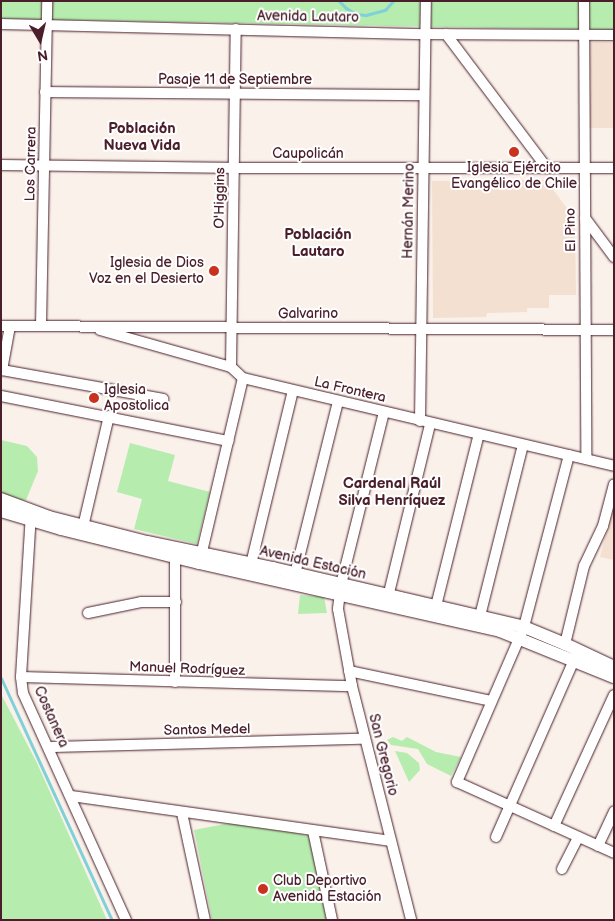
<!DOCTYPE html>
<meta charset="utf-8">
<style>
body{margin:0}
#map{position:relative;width:615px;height:921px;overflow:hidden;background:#faf1ea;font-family:"Balsamiq Sans",sans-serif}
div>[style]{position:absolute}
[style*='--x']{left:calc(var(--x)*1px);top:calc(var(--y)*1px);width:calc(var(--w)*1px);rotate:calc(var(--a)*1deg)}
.built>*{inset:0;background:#f3e0d0;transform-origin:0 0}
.green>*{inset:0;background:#b6edaf}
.stream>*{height:3px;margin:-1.5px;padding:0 1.5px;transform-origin:1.5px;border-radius:1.5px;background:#7fd0d9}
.roads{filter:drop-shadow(0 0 1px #4a1f2b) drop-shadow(0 0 1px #4a1f2b)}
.minor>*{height:10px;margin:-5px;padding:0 5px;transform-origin:5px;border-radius:5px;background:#fff}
.tertiary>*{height:12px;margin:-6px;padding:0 6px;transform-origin:6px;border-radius:6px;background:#fff}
.dots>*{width:14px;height:14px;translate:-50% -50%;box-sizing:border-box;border:2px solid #fff;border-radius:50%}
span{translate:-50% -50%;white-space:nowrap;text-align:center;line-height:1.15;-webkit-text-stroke:4px #fff;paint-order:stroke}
.street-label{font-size:14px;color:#4a1f2b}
.poi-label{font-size:14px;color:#4a1f2b}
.right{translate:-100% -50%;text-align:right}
.left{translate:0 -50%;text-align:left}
.neighbourhood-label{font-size:15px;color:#4a1f2b;font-weight:700}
.frame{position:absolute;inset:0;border:2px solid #4a1f2b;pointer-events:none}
.north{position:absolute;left:15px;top:15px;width:50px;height:50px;-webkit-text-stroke:4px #fff;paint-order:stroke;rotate:171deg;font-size:14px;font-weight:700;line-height:20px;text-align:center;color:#4a1f2b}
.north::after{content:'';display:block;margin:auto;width:18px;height:22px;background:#4a1f2b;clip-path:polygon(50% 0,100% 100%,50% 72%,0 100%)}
</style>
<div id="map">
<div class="built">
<div style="left:590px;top:42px;width:24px;height:86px"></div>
<div style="clip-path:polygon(546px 180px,575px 219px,576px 295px,549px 295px,549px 308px,527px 308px,527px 312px,487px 313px,486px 317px,433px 318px,432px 181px)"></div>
<div style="clip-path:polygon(614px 503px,614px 560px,600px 557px)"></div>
</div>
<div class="green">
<div style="clip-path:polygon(1px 1px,614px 1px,614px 30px,1px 19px)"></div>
<div style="clip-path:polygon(1px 440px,27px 446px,37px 457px,38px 471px,26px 500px,15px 500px,1px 495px)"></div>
<div style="clip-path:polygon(130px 443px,175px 455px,168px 481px,210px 492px,197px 544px,134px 529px,142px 499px,117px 492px)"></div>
<div style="clip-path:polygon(300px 595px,324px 597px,327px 613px,298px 614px)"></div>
<div style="clip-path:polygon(1px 694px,37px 763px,107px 920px,1px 920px)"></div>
<div style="clip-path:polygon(393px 737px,402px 741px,407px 737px,436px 752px,461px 757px,451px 776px,427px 764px,418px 749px,391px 745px,387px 740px)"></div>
<div style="clip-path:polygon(395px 751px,407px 753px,419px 763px,420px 770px,409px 782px)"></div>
<div style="clip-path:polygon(240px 821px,310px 836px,327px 920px,212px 920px,194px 830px)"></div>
</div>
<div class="stream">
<div style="--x:339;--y:1;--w:10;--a:45"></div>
<div style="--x:346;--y:8;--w:12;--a:31"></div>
<div style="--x:356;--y:14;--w:10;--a:6"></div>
<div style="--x:366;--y:15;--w:20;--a:-15"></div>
<div style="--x:385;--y:10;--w:12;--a:-48"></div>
<div style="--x:1;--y:678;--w:266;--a:65.4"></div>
</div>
<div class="roads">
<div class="minor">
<div style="--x:584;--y:1;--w:458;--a:89.7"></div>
<div style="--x:1;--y:24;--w:424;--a:1.4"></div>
<div style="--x:425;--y:34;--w:189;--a:0.3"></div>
<div style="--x:446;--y:34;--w:168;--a:53"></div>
<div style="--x:45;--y:92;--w:379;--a:0.5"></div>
<div style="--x:1;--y:165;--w:241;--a:0.7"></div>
<div style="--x:242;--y:168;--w:372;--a:0"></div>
<div style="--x:585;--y:218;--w:49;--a:53.4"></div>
<div style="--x:1;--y:326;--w:613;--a:0.37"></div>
<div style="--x:10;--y:326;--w:45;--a:100.3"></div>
<div style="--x:2;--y:370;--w:164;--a:10.2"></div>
<div style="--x:41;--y:326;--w:325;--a:-88.9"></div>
<div style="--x:100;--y:330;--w:136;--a:15.8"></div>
<div style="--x:231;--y:367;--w:16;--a:43"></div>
<div style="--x:243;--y:378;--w:381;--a:13.3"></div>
<div style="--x:231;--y:367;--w:338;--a:-89.2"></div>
<div style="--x:1;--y:396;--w:232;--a:11.2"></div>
<div style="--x:384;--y:412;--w:177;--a:104"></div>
<div style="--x:341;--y:584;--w:25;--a:97"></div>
<div style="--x:338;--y:609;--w:78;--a:79.7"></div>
<div style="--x:352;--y:686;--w:241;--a:75.8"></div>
<div style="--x:420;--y:421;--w:420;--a:-89.2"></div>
<div style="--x:569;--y:455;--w:178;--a:104.7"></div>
<div style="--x:524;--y:627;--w:169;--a:113.4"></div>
<div style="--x:457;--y:782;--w:172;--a:24.3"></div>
<div style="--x:31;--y:513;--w:164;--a:93.5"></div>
<div style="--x:21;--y:677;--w:16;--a:83"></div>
<div style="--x:23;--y:693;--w:249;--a:65.6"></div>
<div style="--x:82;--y:531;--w:118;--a:-76.8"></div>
<div style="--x:200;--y:560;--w:187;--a:-76.7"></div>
<div style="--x:251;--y:564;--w:178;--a:-76.4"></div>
<div style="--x:295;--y:574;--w:177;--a:-76"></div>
<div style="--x:387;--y:601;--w:182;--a:-76.3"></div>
<div style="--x:436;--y:606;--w:177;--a:-76"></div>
<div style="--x:88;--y:613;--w:54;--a:-11.7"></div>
<div style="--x:141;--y:602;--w:35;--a:0"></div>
<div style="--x:480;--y:616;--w:176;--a:-75.9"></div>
<div style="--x:565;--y:644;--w:80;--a:-76.3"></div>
<div style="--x:584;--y:566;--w:44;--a:-64.6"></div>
<div style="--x:603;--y:526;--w:43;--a:-75.3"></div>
<div style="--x:349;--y:671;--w:145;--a:11.9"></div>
<div style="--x:21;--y:677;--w:331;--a:1.6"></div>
<div style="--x:175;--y:682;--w:131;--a:-90"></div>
<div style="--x:49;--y:747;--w:316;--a:-1.5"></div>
<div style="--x:71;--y:796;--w:322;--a:8"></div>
<div style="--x:182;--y:813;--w:109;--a:77.9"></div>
<div style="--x:554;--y:826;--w:144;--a:-65.4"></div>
<div style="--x:313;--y:831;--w:91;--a:77.9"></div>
<div style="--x:496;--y:837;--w:198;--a:-66.2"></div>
<div style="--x:598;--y:846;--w:38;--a:-65"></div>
<div style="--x:562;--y:869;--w:36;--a:-63"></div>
</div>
<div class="tertiary">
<div style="--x:1;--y:499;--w:51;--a:20.6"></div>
<div style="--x:49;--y:517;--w:101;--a:14.3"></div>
<div style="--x:147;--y:542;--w:129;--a:11.7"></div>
<div style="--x:273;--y:568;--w:258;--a:13.2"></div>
<div style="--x:524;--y:627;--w:44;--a:22.5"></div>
<div style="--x:565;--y:644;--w:54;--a:25.1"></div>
<div style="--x:1;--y:511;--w:63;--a:16.7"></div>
<div style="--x:61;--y:529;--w:142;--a:13.8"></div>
<div style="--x:199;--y:563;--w:309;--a:12.7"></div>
<div style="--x:500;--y:631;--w:123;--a:22"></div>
</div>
</div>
<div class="dots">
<div style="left:514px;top:152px;background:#c8321e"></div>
<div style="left:214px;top:271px;background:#c8321e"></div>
<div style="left:94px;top:398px;background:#c8321e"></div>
<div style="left:263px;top:889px;background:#c8321e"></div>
</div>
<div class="street-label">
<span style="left:308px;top:17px;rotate:1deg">Avenida Lautaro</span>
<span style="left:235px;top:80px">Pasaje 11 de Septiembre</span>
<span style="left:308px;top:154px">Caupolicán</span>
<span style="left:31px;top:164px;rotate:-89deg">Los Carrera</span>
<span style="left:220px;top:198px;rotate:-89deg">O'Higgins</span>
<span style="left:409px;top:211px;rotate:-89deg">Hernán Merino</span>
<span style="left:571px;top:230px;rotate:-91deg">El Pino</span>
<span style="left:308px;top:314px">Galvarino</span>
<span style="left:350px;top:390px;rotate:13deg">La Frontera</span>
<span style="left:313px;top:563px;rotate:13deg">Avenida Estación</span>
<span style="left:187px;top:669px;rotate:2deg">Manuel Rodríguez</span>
<span style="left:51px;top:717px;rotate:66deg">Costanera</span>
<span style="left:207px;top:730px;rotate:-1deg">Santos Medel</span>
<span style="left:383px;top:755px;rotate:76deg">San Gregorio</span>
</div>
<div class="poi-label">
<span style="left:514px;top:176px">Iglesia Ejército<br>Evangélico de Chile</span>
<span class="right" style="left:204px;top:271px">Iglesia de Dios<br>Voz en el Desierto</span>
<span class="left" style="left:104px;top:398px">Iglesia<br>Apostolica</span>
<span class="left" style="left:273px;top:889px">Club Deportivo<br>Avenida Estación</span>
</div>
<div class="neighbourhood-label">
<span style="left:142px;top:137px">Población<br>Nueva Vida</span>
<span style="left:318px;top:243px">Población<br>Lautaro</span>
<span style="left:392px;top:492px">Cardenal Raúl<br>Silva Henríquez</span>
</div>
<div class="frame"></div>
<div class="north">N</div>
</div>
